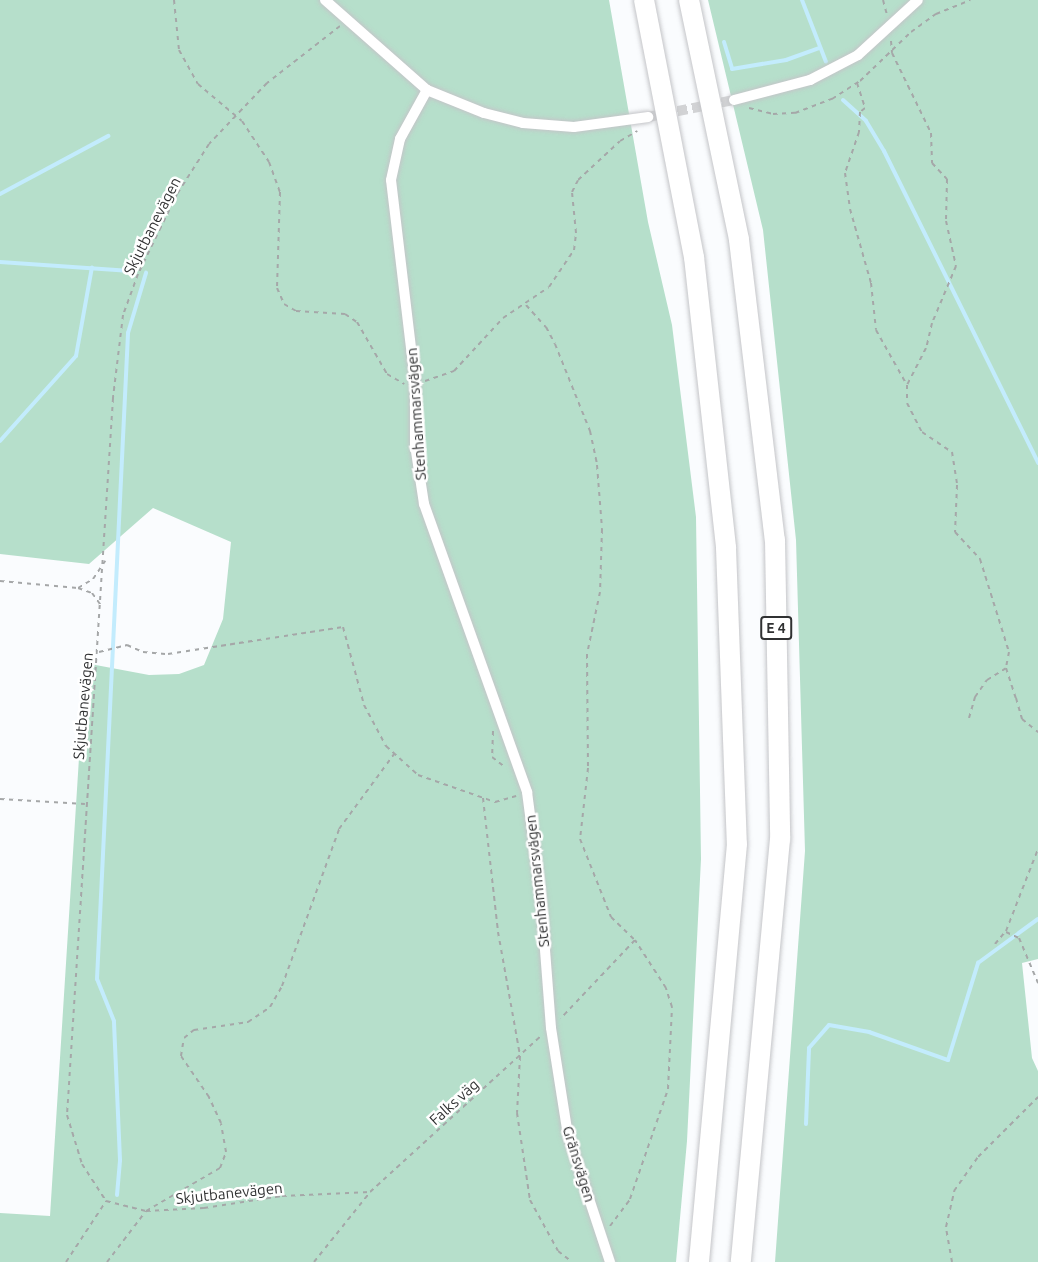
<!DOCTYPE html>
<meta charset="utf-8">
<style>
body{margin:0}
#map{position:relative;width:1038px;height:1262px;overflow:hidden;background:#fafcfe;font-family:Ubuntu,sans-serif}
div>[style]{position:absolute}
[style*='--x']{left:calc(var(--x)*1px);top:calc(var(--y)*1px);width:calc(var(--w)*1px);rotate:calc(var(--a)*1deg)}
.green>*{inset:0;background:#b6dfcb}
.stream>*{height:4px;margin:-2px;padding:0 2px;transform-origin:2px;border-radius:2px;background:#c3ecfd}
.minor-tunnel>*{height:10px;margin-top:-5px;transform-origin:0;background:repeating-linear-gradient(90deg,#d2d3d5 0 10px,transparent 0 15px)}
.path>*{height:2px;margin-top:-1px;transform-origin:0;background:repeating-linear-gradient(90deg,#a5a7a8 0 4.5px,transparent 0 9px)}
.roads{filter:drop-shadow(0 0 2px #c4c5c8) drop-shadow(0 0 2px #c4c5c8)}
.minor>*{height:10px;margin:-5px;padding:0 5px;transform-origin:5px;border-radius:5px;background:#fff}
.motorway>*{height:20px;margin:-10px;padding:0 10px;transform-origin:10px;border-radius:10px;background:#fff}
span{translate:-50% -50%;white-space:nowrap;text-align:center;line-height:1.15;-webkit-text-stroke:5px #fff;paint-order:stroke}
.shield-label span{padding:2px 4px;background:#fff;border:2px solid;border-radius:4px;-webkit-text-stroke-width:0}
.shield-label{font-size:14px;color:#303132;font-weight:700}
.street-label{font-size:15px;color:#303132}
</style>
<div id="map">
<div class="green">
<div style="clip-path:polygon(0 0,609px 0,648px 222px,672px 325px,696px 517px,701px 859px,687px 1141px,676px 1262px,0 1262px,0 1213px,50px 1216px,85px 663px,149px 675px,179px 674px,204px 665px,223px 619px,231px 542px,153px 508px,89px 564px,0 554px)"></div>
<div style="clip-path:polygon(708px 0,1038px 0,1038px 959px,1022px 963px,1032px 1058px,1038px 1071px,1038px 1262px,775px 1262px,805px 851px,796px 540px,763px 230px)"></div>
</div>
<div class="stream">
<div style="--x:802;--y:0;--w:66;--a:68.8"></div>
<div style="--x:724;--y:42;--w:28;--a:73"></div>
<div style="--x:732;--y:69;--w:55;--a:-9.5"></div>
<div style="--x:786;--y:60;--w:35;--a:-20"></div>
<div style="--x:843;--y:100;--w:31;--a:42"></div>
<div style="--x:866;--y:121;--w:35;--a:59"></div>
<div style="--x:884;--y:151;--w:348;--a:63.7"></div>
<div style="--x:0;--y:194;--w:123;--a:-28.2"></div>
<div style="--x:0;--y:262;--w:131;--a:3.9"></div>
<div style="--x:0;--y:441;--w:114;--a:-48.2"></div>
<div style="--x:76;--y:356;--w:90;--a:-79.8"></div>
<div style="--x:806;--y:1124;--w:76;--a:-87.7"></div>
<div style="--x:809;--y:1048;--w:30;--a:-49"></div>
<div style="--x:829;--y:1025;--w:41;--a:9.9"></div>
<div style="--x:869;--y:1032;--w:84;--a:19.5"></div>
<div style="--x:948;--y:1060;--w:102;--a:-72.8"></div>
<div style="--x:978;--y:963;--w:74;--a:-36.3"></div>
<div style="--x:117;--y:1195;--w:35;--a:-85"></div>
<div style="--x:120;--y:1160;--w:139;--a:-92.5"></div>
<div style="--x:114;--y:1021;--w:45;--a:-112"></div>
<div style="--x:97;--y:979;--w:647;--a:-87.25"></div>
<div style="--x:128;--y:333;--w:63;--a:-73.3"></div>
</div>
<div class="minor-tunnel">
<div style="--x:648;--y:117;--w:88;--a:-11.2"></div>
</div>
<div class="path">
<div style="--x:174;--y:0;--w:50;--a:84.3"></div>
<div style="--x:179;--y:50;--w:39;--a:61"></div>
<div style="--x:198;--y:84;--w:57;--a:40.1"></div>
<div style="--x:242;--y:121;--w:49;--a:56.6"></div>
<div style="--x:269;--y:162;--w:32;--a:70"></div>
<div style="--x:280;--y:192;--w:96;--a:91.8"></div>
<div style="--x:277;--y:288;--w:17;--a:66"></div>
<div style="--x:284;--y:304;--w:14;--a:30"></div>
<div style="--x:296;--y:311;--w:49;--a:3.5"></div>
<div style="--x:345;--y:314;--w:14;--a:34"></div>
<div style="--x:357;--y:322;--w:60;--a:60"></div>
<div style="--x:387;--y:374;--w:20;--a:30"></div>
<div style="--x:883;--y:0;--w:16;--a:75"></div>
<div style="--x:340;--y:26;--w:93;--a:142"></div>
<div style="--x:267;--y:83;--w:84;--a:133.6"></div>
<div style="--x:209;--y:144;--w:59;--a:122.6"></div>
<div style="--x:177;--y:194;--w:89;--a:116"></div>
<div style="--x:138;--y:274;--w:44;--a:110.1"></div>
<div style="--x:123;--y:315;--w:84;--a:96.9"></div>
<div style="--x:113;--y:398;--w:718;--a:93.67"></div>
<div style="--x:67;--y:1115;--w:51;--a:73"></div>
<div style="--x:82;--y:1164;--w:44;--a:57"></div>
<div style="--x:106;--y:1201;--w:41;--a:14"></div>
<div style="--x:146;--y:1211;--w:58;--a:-3"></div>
<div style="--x:204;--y:1208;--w:79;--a:-8.7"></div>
<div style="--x:282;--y:1196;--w:88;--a:-2.6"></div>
<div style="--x:891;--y:41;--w:12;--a:85"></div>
<div style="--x:892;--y:53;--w:89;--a:64"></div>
<div style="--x:931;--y:133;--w:30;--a:88"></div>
<div style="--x:932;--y:163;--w:22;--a:47"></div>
<div style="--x:947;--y:179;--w:42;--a:91.4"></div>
<div style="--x:946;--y:221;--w:46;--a:77.5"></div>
<div style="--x:956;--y:266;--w:62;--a:112.8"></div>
<div style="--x:932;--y:323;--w:26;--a:103"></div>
<div style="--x:926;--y:348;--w:42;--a:117.2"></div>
<div style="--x:907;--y:385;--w:18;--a:90"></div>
<div style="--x:907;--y:403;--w:33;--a:63"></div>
<div style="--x:922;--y:432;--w:36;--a:34"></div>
<div style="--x:952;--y:452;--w:33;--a:81"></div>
<div style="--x:957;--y:485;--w:47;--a:92.4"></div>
<div style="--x:955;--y:532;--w:37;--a:47"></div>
<div style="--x:980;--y:559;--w:97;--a:72.7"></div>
<div style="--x:1009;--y:652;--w:16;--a:101"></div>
<div style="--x:1006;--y:668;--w:32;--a:72"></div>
<div style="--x:1016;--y:698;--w:22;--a:74"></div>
<div style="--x:1022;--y:719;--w:21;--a:39"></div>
<div style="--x:857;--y:83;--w:26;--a:72"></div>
<div style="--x:865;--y:108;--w:6;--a:141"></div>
<div style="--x:860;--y:112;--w:20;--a:93"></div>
<div style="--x:859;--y:132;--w:43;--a:108.9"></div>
<div style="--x:845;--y:173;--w:36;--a:82"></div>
<div style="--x:850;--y:209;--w:77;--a:74.2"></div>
<div style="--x:871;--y:283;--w:47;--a:83.9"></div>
<div style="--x:876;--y:330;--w:63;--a:60.6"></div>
<div style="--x:749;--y:108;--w:25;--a:14"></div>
<div style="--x:773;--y:114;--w:22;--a:-3"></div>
<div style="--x:795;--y:113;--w:40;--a:-21"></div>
<div style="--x:832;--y:99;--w:33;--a:-33"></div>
<div style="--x:860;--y:81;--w:71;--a:-43.9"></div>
<div style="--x:911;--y:32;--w:31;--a:-36"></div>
<div style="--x:936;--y:14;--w:37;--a:-22"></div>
<div style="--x:526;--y:305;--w:30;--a:48"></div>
<div style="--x:546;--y:327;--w:19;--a:62"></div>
<div style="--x:555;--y:344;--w:94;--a:68.1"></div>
<div style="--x:590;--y:431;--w:35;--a:78"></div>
<div style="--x:597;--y:465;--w:64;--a:85.5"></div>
<div style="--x:602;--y:529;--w:63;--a:91.8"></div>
<div style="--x:600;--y:592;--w:63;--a:101.8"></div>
<div style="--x:587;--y:654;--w:114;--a:89.5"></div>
<div style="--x:588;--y:768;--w:71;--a:96.4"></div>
<div style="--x:580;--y:839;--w:84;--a:68.3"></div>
<div style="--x:611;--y:917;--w:33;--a:44"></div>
<div style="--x:635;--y:940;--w:108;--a:133.5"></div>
<div style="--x:425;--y:381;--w:31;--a:-19"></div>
<div style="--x:454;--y:371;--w:72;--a:-47.2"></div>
<div style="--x:503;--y:318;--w:55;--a:-34"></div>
<div style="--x:549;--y:287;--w:45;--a:-56"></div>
<div style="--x:574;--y:250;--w:17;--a:-83"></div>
<div style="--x:576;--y:233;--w:41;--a:-95.6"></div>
<div style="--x:572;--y:192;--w:13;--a:-63"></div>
<div style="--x:578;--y:180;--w:57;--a:-42.9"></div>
<div style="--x:620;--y:141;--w:20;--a:-30"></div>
<div style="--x:0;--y:581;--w:78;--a:5.1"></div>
<div style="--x:78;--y:588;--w:15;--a:20"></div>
<div style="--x:92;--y:593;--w:17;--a:54"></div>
<div style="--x:78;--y:588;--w:17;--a:-31"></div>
<div style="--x:93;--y:579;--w:22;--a:-56"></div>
<div style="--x:99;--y:652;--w:29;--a:-14"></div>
<div style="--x:127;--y:645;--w:17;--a:24"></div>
<div style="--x:143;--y:652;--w:25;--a:5"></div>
<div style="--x:168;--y:654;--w:177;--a:-8.8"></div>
<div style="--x:343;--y:627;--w:81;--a:74.9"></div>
<div style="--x:364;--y:705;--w:47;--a:61.8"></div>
<div style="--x:386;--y:746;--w:43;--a:42.2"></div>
<div style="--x:418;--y:775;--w:82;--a:19.3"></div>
<div style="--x:495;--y:802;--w:22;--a:-16"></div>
<div style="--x:969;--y:718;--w:22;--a:-74"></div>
<div style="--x:975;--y:697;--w:21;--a:-55"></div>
<div style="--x:987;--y:680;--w:22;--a:-32"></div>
<div style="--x:493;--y:731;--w:26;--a:92"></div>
<div style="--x:492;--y:757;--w:18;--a:38"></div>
<div style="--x:483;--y:798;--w:135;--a:83.6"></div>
<div style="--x:498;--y:932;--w:126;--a:79.9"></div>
<div style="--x:520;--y:1056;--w:57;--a:93"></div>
<div style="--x:517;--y:1113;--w:88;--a:81.5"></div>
<div style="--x:530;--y:1200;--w:58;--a:61.2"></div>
<div style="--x:558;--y:1251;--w:18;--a:38"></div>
<div style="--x:0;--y:799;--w:85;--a:3.4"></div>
<div style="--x:1006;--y:932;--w:14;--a:25"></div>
<div style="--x:1019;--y:938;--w:49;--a:67.1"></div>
<div style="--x:995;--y:944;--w:17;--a:-50"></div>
<div style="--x:1006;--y:931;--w:88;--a:-68.7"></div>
<div style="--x:610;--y:1226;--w:34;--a:-53"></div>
<div style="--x:630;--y:1199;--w:116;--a:-70.9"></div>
<div style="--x:668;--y:1089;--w:82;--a:-87.2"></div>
<div style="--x:672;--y:1007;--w:20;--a:-108"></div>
<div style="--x:666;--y:988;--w:57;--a:-122.9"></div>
<div style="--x:66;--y:1262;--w:73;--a:-56.7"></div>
<div style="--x:107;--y:1262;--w:64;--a:-52.6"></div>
<div style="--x:146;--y:1211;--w:86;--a:-30.2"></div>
<div style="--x:220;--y:1168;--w:17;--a:-69"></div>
<div style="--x:226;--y:1152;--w:29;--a:-100"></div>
<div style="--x:221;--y:1123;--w:29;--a:-115"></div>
<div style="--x:209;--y:1097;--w:50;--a:-124.3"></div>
<div style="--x:181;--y:1056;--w:18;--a:-81"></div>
<div style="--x:184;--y:1038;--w:13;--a:-39"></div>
<div style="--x:194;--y:1030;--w:55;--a:-8.4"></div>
<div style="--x:248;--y:1022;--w:27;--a:-34"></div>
<div style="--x:270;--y:1007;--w:24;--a:-60"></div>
<div style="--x:282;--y:986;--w:167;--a:-70"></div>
<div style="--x:339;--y:829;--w:93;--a:-53.7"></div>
<div style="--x:314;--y:1262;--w:90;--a:-51.3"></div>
<div style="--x:370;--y:1192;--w:231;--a:-42.4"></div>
<div style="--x:952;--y:1262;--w:36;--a:-100"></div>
<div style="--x:946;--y:1227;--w:37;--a:-77"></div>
<div style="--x:954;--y:1191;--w:42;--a:-54.8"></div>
<div style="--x:978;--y:1157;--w:85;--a:-45"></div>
</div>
<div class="roads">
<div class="minor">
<div style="--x:325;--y:0;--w:136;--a:41.4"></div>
<div style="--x:427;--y:90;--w:61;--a:22"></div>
<div style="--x:484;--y:113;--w:40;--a:14.4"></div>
<div style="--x:523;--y:123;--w:51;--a:4.5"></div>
<div style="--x:574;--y:127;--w:75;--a:-7.7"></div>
<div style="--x:427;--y:90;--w:56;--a:118.9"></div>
<div style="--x:400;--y:139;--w:42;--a:102.4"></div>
<div style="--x:391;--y:180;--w:202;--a:83.2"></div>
<div style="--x:415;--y:381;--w:64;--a:90"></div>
<div style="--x:415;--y:445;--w:60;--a:81.3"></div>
<div style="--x:424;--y:504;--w:306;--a:70.3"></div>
<div style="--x:527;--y:792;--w:107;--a:82.5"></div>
<div style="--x:541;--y:898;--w:130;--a:85.6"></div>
<div style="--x:551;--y:1028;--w:108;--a:81"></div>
<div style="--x:568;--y:1135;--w:134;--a:71.7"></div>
<div style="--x:734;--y:100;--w:79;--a:-14.7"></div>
<div style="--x:810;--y:80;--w:54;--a:-27.5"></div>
<div style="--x:858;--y:55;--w:81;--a:-42.5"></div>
</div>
<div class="motorway">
<div style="--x:644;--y:0;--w:262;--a:79"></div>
<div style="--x:694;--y:257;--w:293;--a:83.7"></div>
<div style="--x:726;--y:548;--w:296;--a:87.9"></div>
<div style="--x:737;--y:844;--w:420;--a:95.2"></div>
<div style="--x:689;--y:0;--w:245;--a:78.2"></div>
<div style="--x:739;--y:240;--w:302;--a:83.2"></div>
<div style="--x:775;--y:540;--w:299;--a:89"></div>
<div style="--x:780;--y:839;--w:425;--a:95.3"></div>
</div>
</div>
<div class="shield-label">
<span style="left:776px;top:628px">E 4</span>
</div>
<div class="street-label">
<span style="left:152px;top:226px;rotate:-63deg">Skjutbanevägen</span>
<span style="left:416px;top:414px;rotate:-94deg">Stenhammarsvägen</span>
<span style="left:83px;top:706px;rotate:-85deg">Skjutbanevägen</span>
<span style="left:537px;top:881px;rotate:-96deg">Stenhammarsvägen</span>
<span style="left:454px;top:1102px;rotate:-42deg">Falks väg</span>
<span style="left:579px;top:1164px;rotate:73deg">Gränsvägen</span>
<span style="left:229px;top:1193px;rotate:-6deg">Skjutbanevägen</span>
</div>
</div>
